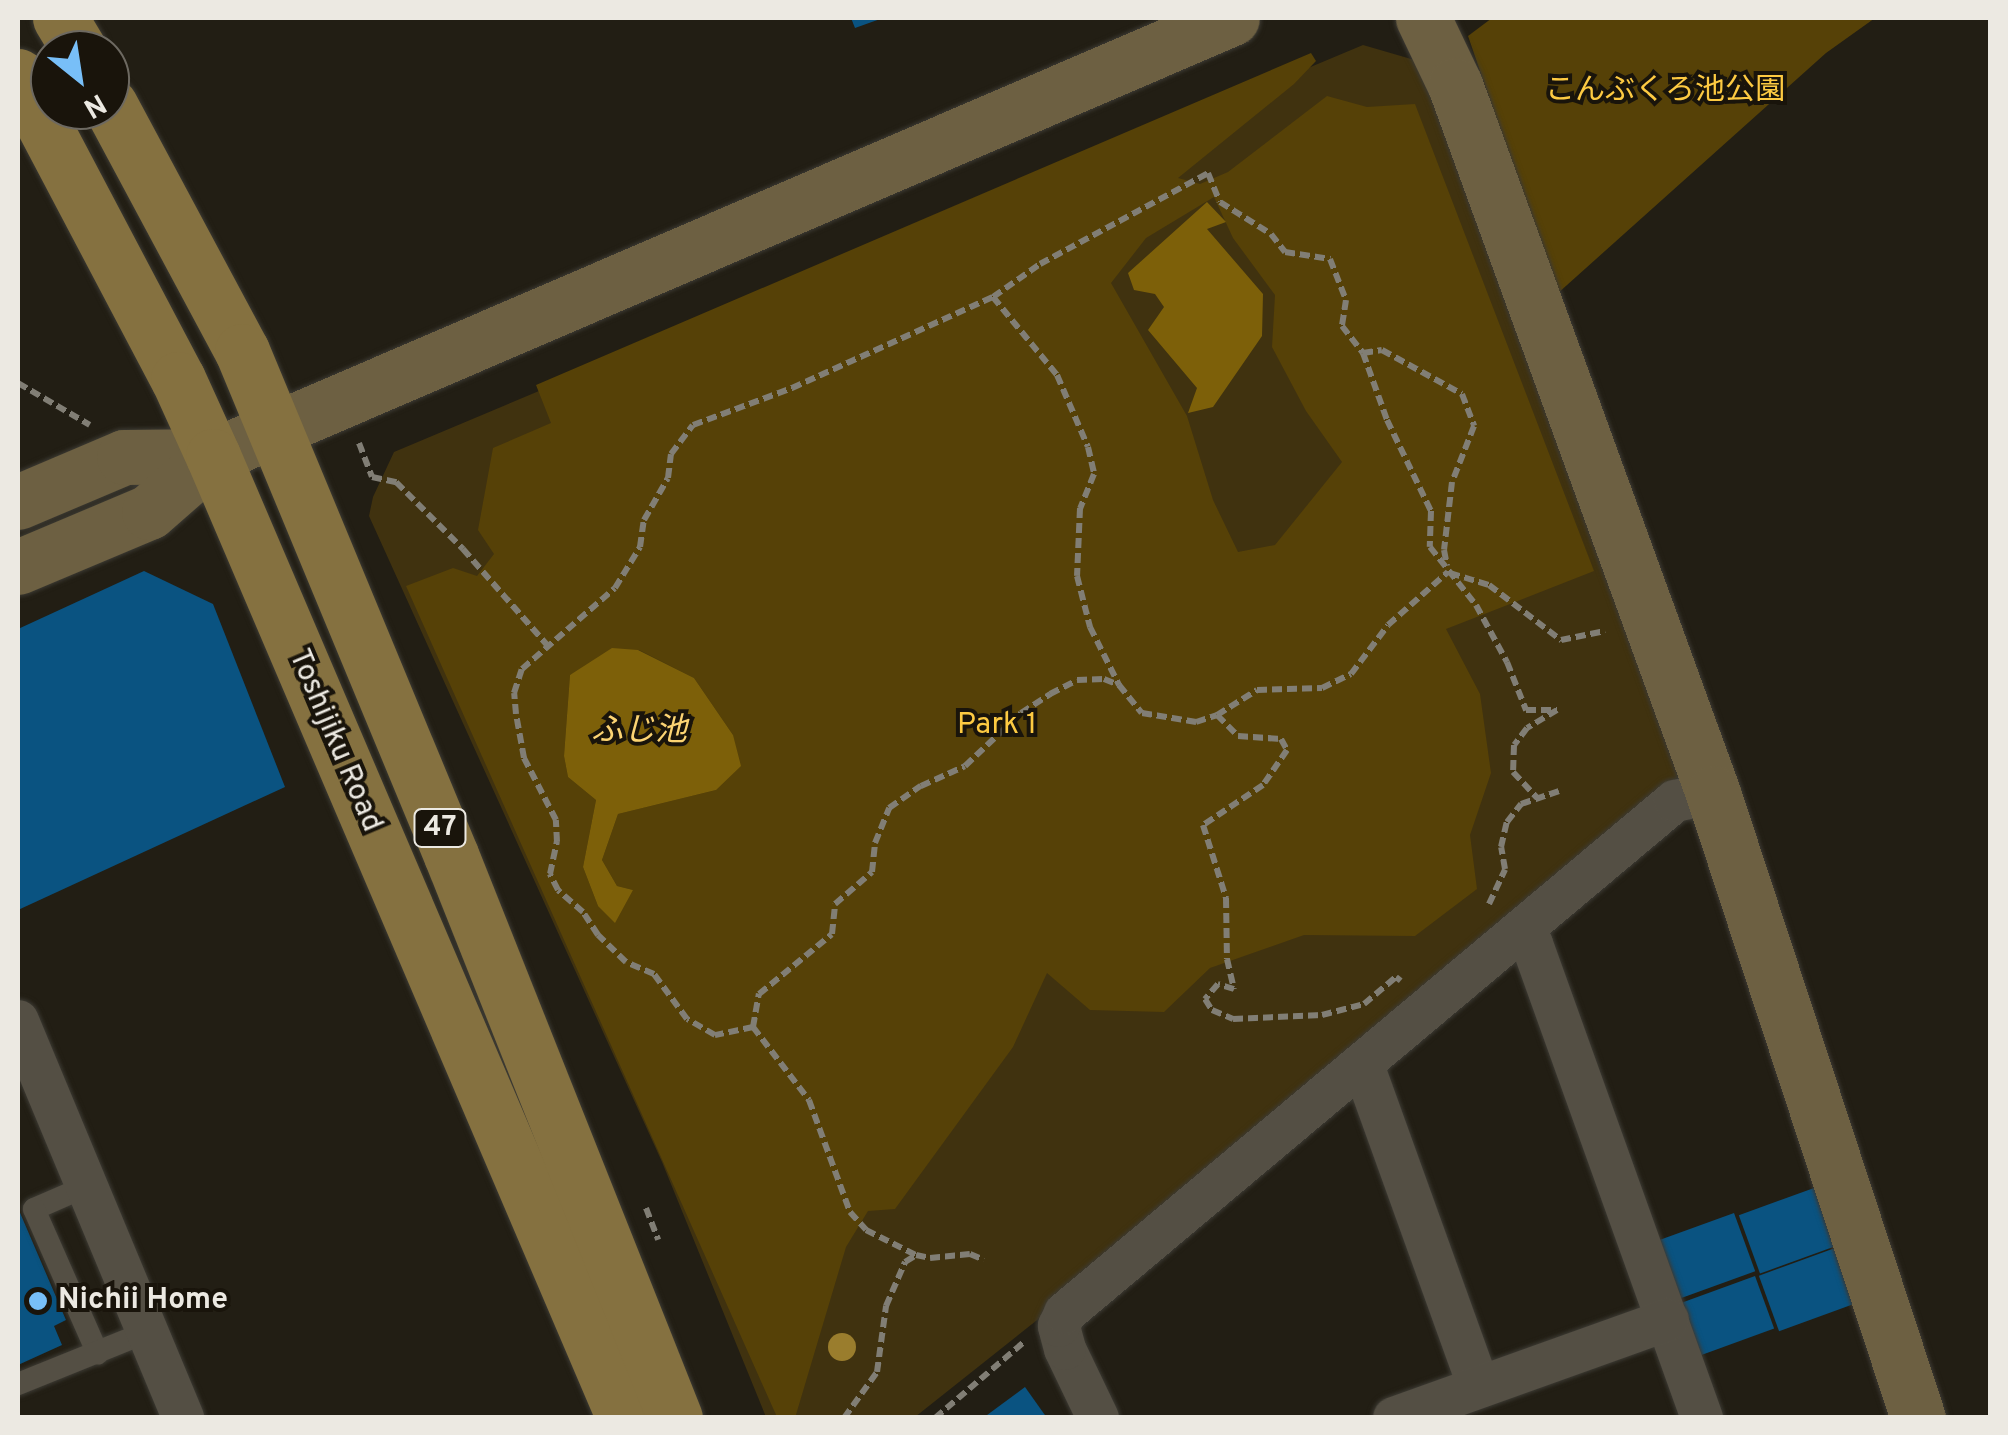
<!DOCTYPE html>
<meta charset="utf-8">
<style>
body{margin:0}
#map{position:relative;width:2008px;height:1435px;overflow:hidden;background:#221e14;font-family:Overpass,"Noto Sans JP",sans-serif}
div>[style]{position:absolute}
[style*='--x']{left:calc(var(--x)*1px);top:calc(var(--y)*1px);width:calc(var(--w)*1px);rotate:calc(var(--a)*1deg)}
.green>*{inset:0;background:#40320f}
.forest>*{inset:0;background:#564107}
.water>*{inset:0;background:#7d6009}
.building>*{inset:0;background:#0a5381;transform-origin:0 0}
.path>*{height:6px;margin-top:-3px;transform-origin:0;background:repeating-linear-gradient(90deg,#817e75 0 10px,transparent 0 15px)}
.roads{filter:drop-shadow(0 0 2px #3c3a33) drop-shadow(0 0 2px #3c3a33)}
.lane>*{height:22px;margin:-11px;padding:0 11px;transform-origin:11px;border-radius:11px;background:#544f44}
.street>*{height:42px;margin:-21px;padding:0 21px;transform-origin:21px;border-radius:21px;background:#544f44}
.secondary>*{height:55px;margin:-27.5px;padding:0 27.5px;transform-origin:27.5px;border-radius:27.5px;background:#6d6042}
.primary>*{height:55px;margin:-27.5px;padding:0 27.5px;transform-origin:27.5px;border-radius:27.5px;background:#857140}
.trees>*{width:28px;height:28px;margin:-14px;border-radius:50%;background:#9a7d2d}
.dots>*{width:28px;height:28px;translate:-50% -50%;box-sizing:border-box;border:5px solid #19140b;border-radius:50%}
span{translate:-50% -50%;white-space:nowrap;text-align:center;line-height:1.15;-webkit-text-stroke:8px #19140b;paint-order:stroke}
.shield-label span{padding:2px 8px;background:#19140b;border:2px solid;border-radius:8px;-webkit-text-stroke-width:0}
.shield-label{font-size:28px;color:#ece9e2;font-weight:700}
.park-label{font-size:30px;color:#fdca42}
.street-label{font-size:30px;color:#ece9e2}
.poi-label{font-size:30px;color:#ece9e2;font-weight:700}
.left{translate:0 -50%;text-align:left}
.water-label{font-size:32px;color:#fcd473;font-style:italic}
.frame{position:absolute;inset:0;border:20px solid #ece9e2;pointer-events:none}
.north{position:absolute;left:30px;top:30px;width:100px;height:100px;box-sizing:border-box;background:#19140b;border:2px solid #6d6961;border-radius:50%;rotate:150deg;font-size:28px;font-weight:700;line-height:40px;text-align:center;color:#ece9e2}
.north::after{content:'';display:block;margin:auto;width:35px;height:45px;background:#78bff8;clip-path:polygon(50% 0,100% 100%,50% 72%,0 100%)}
</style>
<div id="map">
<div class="green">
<div style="clip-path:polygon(1363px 45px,1418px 61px,1674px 735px,1678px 777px,1215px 1179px,915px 1417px,766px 1417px,662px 1162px,369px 516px,373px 497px,394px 452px)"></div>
</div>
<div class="forest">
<div style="clip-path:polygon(1492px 18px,1875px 18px,1826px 53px,1557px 294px,1468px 36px)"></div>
<div style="clip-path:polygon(evenodd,1311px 53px,1316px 61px,1294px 84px,1178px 178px,1200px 184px,1228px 172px,1327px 96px,1367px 107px,1415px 104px,1594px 571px,1446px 629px,1480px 694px,1491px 773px,1470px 835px,1477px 889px,1415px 936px,1304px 935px,1210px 968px,1164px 1012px,1090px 1010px,1047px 973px,1013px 1047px,895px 1209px,868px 1211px,846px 1247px,795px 1418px,777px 1417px,406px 586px,453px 568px,477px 576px,494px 554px,478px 530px,493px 448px,551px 423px,536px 385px,1311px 53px,1214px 197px,1233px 238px,1275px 295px,1272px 347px,1306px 411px,1342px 462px,1275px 545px,1238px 552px,1213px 500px,1187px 416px,1111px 283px,1146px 238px,1214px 197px,1311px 53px,639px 650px,694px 678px,733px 735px,716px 790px,618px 814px,602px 860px,617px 886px,633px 890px,598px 906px,583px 867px,596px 800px,568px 777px,564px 756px,570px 675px,639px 650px)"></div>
</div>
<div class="water">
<div style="clip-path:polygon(1207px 202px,1226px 222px,1207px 229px,1263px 294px,1262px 336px,1213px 407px,1188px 413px,1197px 388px,1148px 330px,1164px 307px,1155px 294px,1134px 290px,1128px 273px)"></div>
<div style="clip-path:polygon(612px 648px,638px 650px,694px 678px,733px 735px,741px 766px,716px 790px,618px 814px,602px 860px,617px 886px,633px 890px,615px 923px,598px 906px,583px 867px,596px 800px,568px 777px,564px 756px,570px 675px)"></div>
</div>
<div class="building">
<div style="clip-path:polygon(851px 18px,883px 18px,855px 28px)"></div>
<div style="clip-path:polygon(144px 571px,213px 604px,285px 787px,18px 910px,18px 629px)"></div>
<div style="left:1814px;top:1188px;width:62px;height:80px;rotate:70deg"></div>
<div style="clip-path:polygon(18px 1208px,66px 1320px,54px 1326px,62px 1345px,18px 1365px)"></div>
<div style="left:1734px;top:1213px;width:62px;height:80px;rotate:70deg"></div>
<div style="left:1835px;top:1248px;width:59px;height:81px;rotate:70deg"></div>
<div style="left:1755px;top:1276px;width:56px;height:81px;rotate:70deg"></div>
<div style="clip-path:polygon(1025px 1387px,1047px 1418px,983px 1418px)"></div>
</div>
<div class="path">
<div style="--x:993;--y:297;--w:101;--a:50.6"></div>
<div style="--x:1057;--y:375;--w:78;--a:66.7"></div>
<div style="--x:1088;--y:447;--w:28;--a:77"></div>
<div style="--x:1094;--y:474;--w:37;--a:112"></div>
<div style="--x:1080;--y:508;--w:68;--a:92.5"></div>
<div style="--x:1077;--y:576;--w:53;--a:75.7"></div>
<div style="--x:1090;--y:627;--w:65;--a:63.4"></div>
<div style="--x:1119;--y:685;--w:36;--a:51"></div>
<div style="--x:1142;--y:713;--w:55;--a:9.5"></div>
<div style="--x:1196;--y:722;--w:22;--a:-18"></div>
<div style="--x:1217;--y:715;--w:47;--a:-32"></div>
<div style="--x:1257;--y:690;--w:65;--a:-1.8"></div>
<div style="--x:1322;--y:688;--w:32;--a:-26"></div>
<div style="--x:1351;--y:674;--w:61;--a:-52.9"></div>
<div style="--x:1388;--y:625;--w:80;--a:-41.5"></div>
<div style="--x:1363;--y:353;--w:19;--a:-9"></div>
<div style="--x:1382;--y:350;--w:91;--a:28.8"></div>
<div style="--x:1462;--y:394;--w:34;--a:69"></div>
<div style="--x:1474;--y:426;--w:60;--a:111.4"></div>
<div style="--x:1452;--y:482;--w:68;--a:96.7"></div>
<div style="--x:1444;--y:550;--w:16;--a:79"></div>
<div style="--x:18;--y:383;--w:83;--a:30.3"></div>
<div style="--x:359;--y:443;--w:36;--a:69"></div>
<div style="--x:372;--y:477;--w:25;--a:12"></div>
<div style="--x:396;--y:482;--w:95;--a:45"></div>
<div style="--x:463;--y:549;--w:129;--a:48.8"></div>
<div style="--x:1450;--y:573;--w:41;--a:17.1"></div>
<div style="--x:1489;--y:585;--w:91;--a:37.4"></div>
<div style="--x:1561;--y:640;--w:45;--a:-11.6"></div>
<div style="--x:1217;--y:715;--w:30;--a:45"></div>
<div style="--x:1238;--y:736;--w:43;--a:4"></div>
<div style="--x:1281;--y:739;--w:13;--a:61"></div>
<div style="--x:1287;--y:750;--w:42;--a:124.4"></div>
<div style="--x:1263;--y:785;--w:72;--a:146.3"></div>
<div style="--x:1203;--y:825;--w:77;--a:72.5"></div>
<div style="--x:1226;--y:898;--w:61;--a:89.1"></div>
<div style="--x:1227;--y:959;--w:31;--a:77"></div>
<div style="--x:1234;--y:989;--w:17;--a:-163"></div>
<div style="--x:1218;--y:984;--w:20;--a:131"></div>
<div style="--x:1205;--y:999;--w:13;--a:58"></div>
<div style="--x:1212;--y:1010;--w:23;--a:23"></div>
<div style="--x:1233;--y:1019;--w:89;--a:-2.6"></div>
<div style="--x:1322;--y:1015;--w:43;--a:-14.7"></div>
<div style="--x:1364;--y:1004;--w:42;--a:-40.2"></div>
<div style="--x:1396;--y:977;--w:6;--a:39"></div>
<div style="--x:1489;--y:904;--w:38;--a:-65"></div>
<div style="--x:1505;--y:869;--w:22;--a:-100"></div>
<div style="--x:1501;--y:847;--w:26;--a:-77"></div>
<div style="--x:1507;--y:822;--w:23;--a:-52"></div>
<div style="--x:1521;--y:804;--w:40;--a:-18.9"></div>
<div style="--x:753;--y:1027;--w:39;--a:168"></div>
<div style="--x:715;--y:1035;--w:32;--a:-150"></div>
<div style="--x:687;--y:1019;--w:56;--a:-126.3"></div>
<div style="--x:654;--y:974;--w:30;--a:-157"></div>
<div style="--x:626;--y:962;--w:39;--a:-136"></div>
<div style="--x:598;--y:935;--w:27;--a:-123"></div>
<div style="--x:583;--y:912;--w:33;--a:-139"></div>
<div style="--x:558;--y:890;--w:18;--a:-117"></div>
<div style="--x:550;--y:874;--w:33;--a:-78"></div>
<div style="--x:557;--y:842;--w:22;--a:-93"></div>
<div style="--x:556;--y:820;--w:70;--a:-117.3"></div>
<div style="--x:524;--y:758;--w:45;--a:-100.3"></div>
<div style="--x:516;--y:714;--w:21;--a:-95"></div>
<div style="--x:514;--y:693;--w:25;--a:-72"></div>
<div style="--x:522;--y:669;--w:123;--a:-41.1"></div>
<div style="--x:615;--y:588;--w:48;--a:-58.6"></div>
<div style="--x:640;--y:547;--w:27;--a:-82"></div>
<div style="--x:644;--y:520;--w:48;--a:-60.3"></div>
<div style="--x:668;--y:478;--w:24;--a:-83"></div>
<div style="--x:671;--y:454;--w:36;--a:-53"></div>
<div style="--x:693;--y:425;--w:106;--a:-20.5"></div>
<div style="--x:792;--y:388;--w:221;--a:-24.4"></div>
<div style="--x:993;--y:297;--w:57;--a:-35.1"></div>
<div style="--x:1040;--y:264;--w:191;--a:-28.4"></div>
<div style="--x:1208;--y:173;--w:31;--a:68"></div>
<div style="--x:1220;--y:202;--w:60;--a:32.1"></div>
<div style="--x:1271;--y:234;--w:23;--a:52"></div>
<div style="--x:1285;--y:252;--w:46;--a:8.8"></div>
<div style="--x:1330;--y:259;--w:44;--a:68.7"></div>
<div style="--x:1346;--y:300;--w:26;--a:99"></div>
<div style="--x:1342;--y:326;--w:34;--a:52"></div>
<div style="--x:1363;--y:353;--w:71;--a:70.3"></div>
<div style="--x:1387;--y:420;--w:101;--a:64.2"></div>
<div style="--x:1431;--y:511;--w:36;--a:92"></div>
<div style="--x:1430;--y:547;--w:74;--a:51.6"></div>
<div style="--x:1476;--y:605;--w:65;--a:61.5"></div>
<div style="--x:1507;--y:662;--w:52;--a:68.4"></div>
<div style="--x:1526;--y:710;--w:31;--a:0"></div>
<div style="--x:1557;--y:710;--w:35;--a:149"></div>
<div style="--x:1527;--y:728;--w:21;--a:127"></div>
<div style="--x:1514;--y:745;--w:27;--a:92"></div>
<div style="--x:1513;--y:772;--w:35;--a:47"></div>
<div style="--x:753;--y:1027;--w:34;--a:-80"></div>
<div style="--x:759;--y:994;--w:94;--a:-39.4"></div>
<div style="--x:832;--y:934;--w:30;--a:-84"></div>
<div style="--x:835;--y:904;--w:49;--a:-40.9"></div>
<div style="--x:872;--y:872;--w:29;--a:-84"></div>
<div style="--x:875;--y:843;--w:38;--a:-68"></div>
<div style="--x:889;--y:808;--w:39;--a:-35"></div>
<div style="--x:921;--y:786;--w:48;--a:-24.4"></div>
<div style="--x:965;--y:766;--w:77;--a:-43.4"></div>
<div style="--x:1021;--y:713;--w:35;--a:-33"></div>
<div style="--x:1050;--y:694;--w:30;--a:-27"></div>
<div style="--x:1077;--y:680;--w:27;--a:-2"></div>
<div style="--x:1104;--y:679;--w:16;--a:22"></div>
<div style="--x:753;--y:1027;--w:92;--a:52.5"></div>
<div style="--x:809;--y:1100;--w:119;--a:69.9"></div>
<div style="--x:850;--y:1212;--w:24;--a:48"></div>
<div style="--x:866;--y:1230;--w:56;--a:26.6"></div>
<div style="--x:916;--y:1255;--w:14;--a:12"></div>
<div style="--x:930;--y:1258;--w:40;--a:-5.7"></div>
<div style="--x:970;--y:1254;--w:15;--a:23"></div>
<div style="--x:646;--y:1208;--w:34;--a:69"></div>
<div style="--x:844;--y:1418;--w:57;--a:-54.3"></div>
<div style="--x:877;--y:1372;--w:67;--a:-82.2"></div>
<div style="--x:886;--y:1306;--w:48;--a:-66.6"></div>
<div style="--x:905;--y:1262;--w:13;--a:-32"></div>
<div style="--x:935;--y:1418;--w:117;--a:-40.5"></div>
</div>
<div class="roads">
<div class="lane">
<div style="--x:87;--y:1186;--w:58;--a:156.5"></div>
<div style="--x:34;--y:1209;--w:158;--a:66.2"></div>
<div style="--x:18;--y:1384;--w:139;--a:-22"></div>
</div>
<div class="street">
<div style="--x:1522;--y:930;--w:17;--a:54"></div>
<div style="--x:1532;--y:944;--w:504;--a:70.27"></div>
<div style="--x:18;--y:1021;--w:430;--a:67.4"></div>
<div style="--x:1363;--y:1065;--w:342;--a:70.2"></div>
<div style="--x:1098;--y:1418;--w:76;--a:-115.6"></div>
<div style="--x:1065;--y:1349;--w:24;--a:-105"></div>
<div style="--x:1059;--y:1326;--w:14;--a:-65"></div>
<div style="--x:1065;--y:1313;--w:796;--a:-40.01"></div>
<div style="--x:1675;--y:801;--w:39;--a:-12"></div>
<div style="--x:1394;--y:1418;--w:291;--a:-19.7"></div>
</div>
<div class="secondary">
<div style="--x:1423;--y:18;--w:74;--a:64.5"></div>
<div style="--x:1455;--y:85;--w:754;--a:69.98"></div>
<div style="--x:1713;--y:793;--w:658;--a:71.84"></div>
<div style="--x:18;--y:502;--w:115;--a:-23"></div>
<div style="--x:124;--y:457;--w:89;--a:-0.6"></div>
<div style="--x:18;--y:567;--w:142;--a:-22.8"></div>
<div style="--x:149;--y:512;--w:85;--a:-41.2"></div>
<div style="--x:213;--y:456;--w:1109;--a:-23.26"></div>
</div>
<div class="primary">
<div style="--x:60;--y:18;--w:37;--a:59"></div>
<div style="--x:18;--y:76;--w:343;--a:62.2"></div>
<div style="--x:178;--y:379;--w:85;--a:65.6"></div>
<div style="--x:213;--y:456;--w:1046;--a:66.87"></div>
<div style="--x:110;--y:105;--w:279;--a:61.8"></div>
<div style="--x:242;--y:351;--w:546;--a:67.48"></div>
<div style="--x:451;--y:855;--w:606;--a:68.3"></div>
</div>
</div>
<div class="trees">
<div style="left:842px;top:1347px"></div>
</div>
<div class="dots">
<div style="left:38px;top:1301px;background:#78bff8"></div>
</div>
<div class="shield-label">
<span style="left:440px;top:828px">47</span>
</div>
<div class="park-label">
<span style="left:1665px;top:92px">こんぶくろ池公園</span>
<span style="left:997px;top:726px">Park 1</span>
</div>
<div class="street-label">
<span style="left:334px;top:741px;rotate:67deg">Toshijiku Road</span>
</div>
<div class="poi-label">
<span class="left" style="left:58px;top:1301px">Nichii Home</span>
</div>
<div class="water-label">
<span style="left:639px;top:732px">ふじ池</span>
</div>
<div class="frame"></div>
<div class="north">N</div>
</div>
